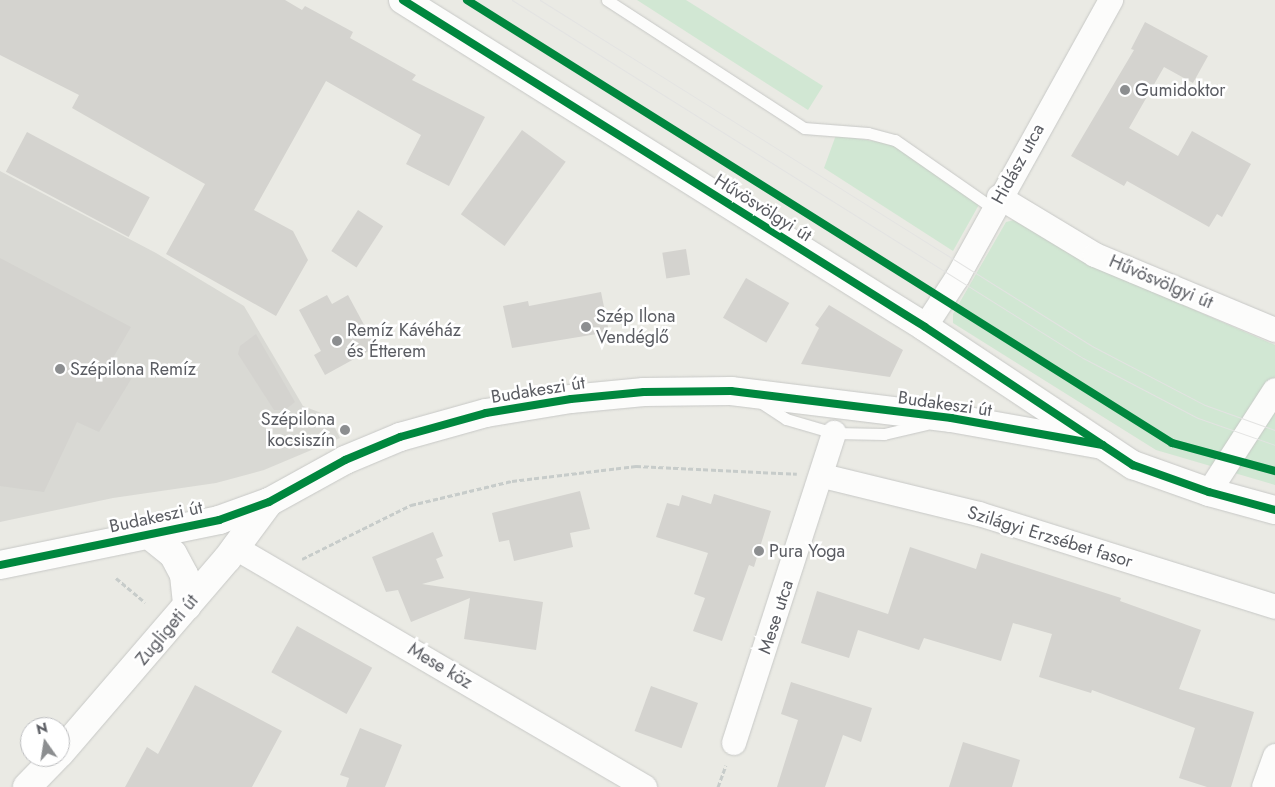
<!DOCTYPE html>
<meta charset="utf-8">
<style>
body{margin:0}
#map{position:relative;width:1275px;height:787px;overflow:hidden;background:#eaeae4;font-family:Jost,sans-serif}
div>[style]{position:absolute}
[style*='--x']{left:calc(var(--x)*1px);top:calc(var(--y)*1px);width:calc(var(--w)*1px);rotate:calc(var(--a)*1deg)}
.industrial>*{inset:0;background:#d9d9d4}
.green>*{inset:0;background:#d1e7d3}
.building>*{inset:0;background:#d4d3cf;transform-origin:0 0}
.path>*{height:3px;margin-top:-1.5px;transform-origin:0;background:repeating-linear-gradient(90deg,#c7ccca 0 5px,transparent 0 7.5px)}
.roads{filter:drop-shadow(0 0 1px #c7c8c6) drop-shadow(0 0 1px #c7c8c6)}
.service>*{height:11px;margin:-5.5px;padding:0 5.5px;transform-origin:5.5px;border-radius:5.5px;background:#fcfcfb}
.minor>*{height:24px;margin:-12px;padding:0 12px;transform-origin:12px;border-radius:12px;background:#fcfcfb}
.tertiary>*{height:28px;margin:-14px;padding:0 14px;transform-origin:14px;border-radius:14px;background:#fcfcfb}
.secondary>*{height:28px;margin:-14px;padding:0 14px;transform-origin:14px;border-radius:14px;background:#fcfcfb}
.tram>*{height:1px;margin:-0.5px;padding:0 0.5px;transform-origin:0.5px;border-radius:0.5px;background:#e3e3e2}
.cycleway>*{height:8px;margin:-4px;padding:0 4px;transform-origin:4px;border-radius:4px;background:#00873e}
.dots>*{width:14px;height:14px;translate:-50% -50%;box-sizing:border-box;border:2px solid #fff;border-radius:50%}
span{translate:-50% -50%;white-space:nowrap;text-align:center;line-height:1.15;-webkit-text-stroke:5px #fff;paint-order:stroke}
.poi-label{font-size:18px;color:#5a5c62}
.left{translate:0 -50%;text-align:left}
.right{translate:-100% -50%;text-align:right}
.street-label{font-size:18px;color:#5a5c62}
.north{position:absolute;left:20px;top:717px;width:50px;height:50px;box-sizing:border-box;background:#fff;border:1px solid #bdbec0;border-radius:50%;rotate:347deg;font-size:14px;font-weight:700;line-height:20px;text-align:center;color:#5a5c62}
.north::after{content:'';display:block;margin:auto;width:18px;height:22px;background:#8c8e90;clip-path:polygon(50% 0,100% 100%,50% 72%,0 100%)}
</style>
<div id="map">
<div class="industrial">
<div style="clip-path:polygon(0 171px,156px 253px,244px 306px,303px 406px,329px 416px,340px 438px,264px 470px,216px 483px,113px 498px,0 522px)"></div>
</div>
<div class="green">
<div style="clip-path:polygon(637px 0,686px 0,823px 86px,808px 110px)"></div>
<div style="clip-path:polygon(836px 135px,891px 144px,981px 201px,953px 251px,824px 168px)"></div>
<div style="clip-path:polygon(1014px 220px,1082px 261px,1275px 345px,1275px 485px,1156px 450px,953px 323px,953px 314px,1006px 222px)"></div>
</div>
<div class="building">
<div style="clip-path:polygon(0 0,285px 0,302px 10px,305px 6px,353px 32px,350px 38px,416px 75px,412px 80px,485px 117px,449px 186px,406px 164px,421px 135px,326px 81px,254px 210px,293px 231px,308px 260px,276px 316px,166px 254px,205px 184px,72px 108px,79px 95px,0 55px)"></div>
<div style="clip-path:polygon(1145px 22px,1208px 56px,1193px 83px,1164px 67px,1129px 128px,1178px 156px,1192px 131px,1251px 164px,1222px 217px,1217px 214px,1209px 227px,1127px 181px,1124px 186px,1071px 156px,1134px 50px,1131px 49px)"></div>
<div style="left:522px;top:130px;width:54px;height:104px;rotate:36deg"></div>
<div style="left:27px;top:132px;width:139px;height:45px;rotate:28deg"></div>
<div style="left:358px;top:210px;width:30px;height:49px;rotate:33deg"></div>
<div style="left:686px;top:249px;width:26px;height:24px;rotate:81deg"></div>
<div style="clip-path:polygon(0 258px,131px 327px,110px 363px,133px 376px,99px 432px,77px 422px,44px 492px,0 486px)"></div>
<div style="left:746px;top:278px;width:50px;height:46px;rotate:30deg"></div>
<div style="clip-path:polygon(601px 292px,609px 332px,512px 348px,503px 306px,528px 301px,529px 306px)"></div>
<div style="clip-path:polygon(327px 295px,332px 304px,348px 295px,376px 347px,325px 375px,314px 355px,321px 351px,299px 310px)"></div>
<div style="clip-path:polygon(829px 305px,903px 350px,890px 377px,801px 364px,819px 328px,815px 325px)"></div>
<div style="clip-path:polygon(256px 334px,295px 402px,285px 410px,274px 410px,238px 354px,240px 346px)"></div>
<div style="clip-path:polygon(580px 491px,590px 529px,570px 533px,573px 547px,514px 561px,509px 540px,499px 542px,492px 513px)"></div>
<div style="clip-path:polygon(714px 494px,771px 511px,754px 567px,749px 565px,722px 641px,693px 631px,705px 598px,694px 594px,708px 553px,656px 537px,667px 503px,679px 506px,682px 495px,711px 504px)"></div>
<div style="clip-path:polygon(433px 532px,443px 556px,436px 559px,444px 578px,422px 584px,543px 602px,536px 650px,464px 639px,470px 598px,411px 622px,398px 590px,386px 592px,372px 557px)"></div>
<div style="clip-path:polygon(910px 547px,976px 569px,981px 553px,1121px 598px,1120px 601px,1201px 630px,1179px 689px,1254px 712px,1231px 787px,1207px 787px,1179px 778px,1195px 728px,1092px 690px,1091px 693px,1039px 677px,1052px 634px,1013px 623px,1001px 661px,924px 638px,919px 650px,858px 630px,849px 658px,801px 643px,817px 591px,888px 614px)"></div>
<div style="left:297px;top:626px;width:86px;height:53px;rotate:29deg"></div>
<div style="clip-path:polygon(791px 682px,872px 708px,861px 742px,843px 735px,825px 787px,777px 787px,798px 720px,781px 714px)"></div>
<div style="clip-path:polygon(195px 685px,282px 731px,252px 787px,125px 787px,147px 747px,158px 754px)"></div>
<div style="left:651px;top:686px;width:50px;height:48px;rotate:20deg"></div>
<div style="clip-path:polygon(360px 728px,402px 745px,385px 787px,346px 787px,349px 778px,340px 775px)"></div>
<div style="clip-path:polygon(963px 742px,1020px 760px,1012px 787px,949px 787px)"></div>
</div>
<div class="path">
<div style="--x:302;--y:559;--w:122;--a:-26.4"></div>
<div style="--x:411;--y:505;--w:104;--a:-13.4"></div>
<div style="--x:512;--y:481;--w:125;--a:-6.9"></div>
<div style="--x:636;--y:466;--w:161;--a:2.8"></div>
<div style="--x:116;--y:578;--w:38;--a:40"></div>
<div style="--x:718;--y:787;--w:23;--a:-70"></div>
</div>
<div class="roads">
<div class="service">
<div style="--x:607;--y:0;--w:235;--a:33"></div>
<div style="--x:804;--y:128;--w:64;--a:4.5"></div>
<div style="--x:868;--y:133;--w:28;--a:15"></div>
<div style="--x:895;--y:140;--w:119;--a:34.8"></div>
<div style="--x:760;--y:402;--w:31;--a:33"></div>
<div style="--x:786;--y:419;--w:50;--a:16.3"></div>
<div style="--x:834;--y:433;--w:50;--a:1.1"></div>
<div style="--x:884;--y:434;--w:43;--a:-13.4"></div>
</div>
<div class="minor">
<div style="--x:999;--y:197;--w:112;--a:31.1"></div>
<div style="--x:1095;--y:255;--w:195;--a:22.6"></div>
<div style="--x:925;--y:327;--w:59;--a:-56.9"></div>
<div style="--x:957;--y:278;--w:318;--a:-61"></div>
<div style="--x:823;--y:476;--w:161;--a:13.7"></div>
<div style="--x:979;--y:514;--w:310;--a:17.4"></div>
<div style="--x:1209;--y:492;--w:121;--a:-57.1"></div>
<div style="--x:234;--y:547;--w:476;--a:30.3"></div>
<div style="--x:734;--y:743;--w:326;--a:-72.1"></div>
<div style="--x:1264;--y:787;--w:33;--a:-70"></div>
</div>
<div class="tertiary">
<div style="--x:148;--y:534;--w:32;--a:39"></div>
<div style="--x:173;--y:554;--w:24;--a:62"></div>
<div style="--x:184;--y:575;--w:31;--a:84"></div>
<div style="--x:60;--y:753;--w:256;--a:-49.3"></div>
<div style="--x:227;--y:559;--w:71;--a:-53.6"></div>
<div style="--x:27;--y:787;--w:42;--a:-46"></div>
</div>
<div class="secondary">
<div style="--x:403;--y:0;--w:616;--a:32.06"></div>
<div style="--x:925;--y:327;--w:250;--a:33.6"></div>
<div style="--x:1133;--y:465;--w:81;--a:19.6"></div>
<div style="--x:1209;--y:492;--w:68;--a:15.3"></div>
<div style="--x:0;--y:565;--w:224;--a:-11.6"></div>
<div style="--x:219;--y:520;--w:53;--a:-19.8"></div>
<div style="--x:269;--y:502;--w:87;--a:-28.9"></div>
<div style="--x:345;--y:460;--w:60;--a:-22.7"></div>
<div style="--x:400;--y:437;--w:89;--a:-15.6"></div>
<div style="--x:486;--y:413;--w:86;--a:-9.4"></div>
<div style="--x:571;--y:399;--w:73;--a:-5.5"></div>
<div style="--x:644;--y:392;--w:87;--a:-0.7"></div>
<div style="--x:731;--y:391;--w:222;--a:7"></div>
<div style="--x:951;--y:418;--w:154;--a:10.1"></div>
</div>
</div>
<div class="tram">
<div style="--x:512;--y:0;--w:674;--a:32.09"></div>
<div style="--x:1083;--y:358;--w:130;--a:27.6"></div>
<div style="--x:1198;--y:418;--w:82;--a:19.3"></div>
<div style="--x:540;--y:0;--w:651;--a:32.08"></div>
<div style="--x:1092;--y:346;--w:127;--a:27.6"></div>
<div style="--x:1205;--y:405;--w:74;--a:19.7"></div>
</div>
<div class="cycleway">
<div style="--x:403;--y:0;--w:616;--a:32.06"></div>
<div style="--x:925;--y:327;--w:250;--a:33.6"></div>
<div style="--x:1133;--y:465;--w:81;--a:19.6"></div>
<div style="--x:1209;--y:492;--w:68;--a:15.3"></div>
<div style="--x:467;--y:0;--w:833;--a:32.14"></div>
<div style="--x:1172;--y:443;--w:107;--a:15.2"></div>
<div style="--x:0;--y:565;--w:224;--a:-11.6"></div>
<div style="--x:219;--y:520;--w:53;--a:-19.8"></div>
<div style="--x:269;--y:502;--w:87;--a:-28.9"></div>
<div style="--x:345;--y:460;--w:60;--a:-22.7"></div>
<div style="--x:400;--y:437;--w:89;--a:-15.6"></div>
<div style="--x:486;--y:413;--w:86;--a:-9.4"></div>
<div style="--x:571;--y:399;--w:73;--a:-5.5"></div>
<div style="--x:644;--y:392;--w:87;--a:-0.7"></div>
<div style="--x:731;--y:391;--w:222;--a:7"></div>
<div style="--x:951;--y:418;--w:154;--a:10.1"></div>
</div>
<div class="dots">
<div style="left:1125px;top:90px;background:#8c8e90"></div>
<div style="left:586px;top:327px;background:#8c8e90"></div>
<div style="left:337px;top:341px;background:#8c8e90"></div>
<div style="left:60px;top:369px;background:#8c8e90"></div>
<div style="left:345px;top:430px;background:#8c8e90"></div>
<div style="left:759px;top:551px;background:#8c8e90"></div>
</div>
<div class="poi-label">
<span class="left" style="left:1135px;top:90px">Gumidoktor</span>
<span class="left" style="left:596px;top:327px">Szép Ilona<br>Vendéglő</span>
<span class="left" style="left:347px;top:341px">Remíz Kávéház<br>és Étterem</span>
<span class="left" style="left:70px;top:369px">Szépilona Remíz</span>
<span class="right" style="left:335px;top:430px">Szépilona<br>kocsiszín</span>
<span class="left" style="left:769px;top:551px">Pura Yoga</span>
</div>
<div class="street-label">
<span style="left:1018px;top:164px;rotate:-61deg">Hidász utca</span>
<span style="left:763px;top:208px;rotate:32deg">Hűvösvölgyi út</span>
<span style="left:1161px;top:282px;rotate:23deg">Hűvösvölgyi út</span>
<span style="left:538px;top:390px;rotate:-9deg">Budakeszi út</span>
<span style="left:945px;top:404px;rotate:8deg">Budakeszi út</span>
<span style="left:156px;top:517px;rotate:-12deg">Budakeszi út</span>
<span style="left:1050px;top:537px;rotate:17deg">Szilágyi Erzsébet fasor</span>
<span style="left:776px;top:617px;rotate:-72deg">Mese utca</span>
<span style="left:167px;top:630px;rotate:-50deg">Zugligeti út</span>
<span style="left:440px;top:666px;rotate:31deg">Mese köz</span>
</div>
<div class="north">N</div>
</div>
